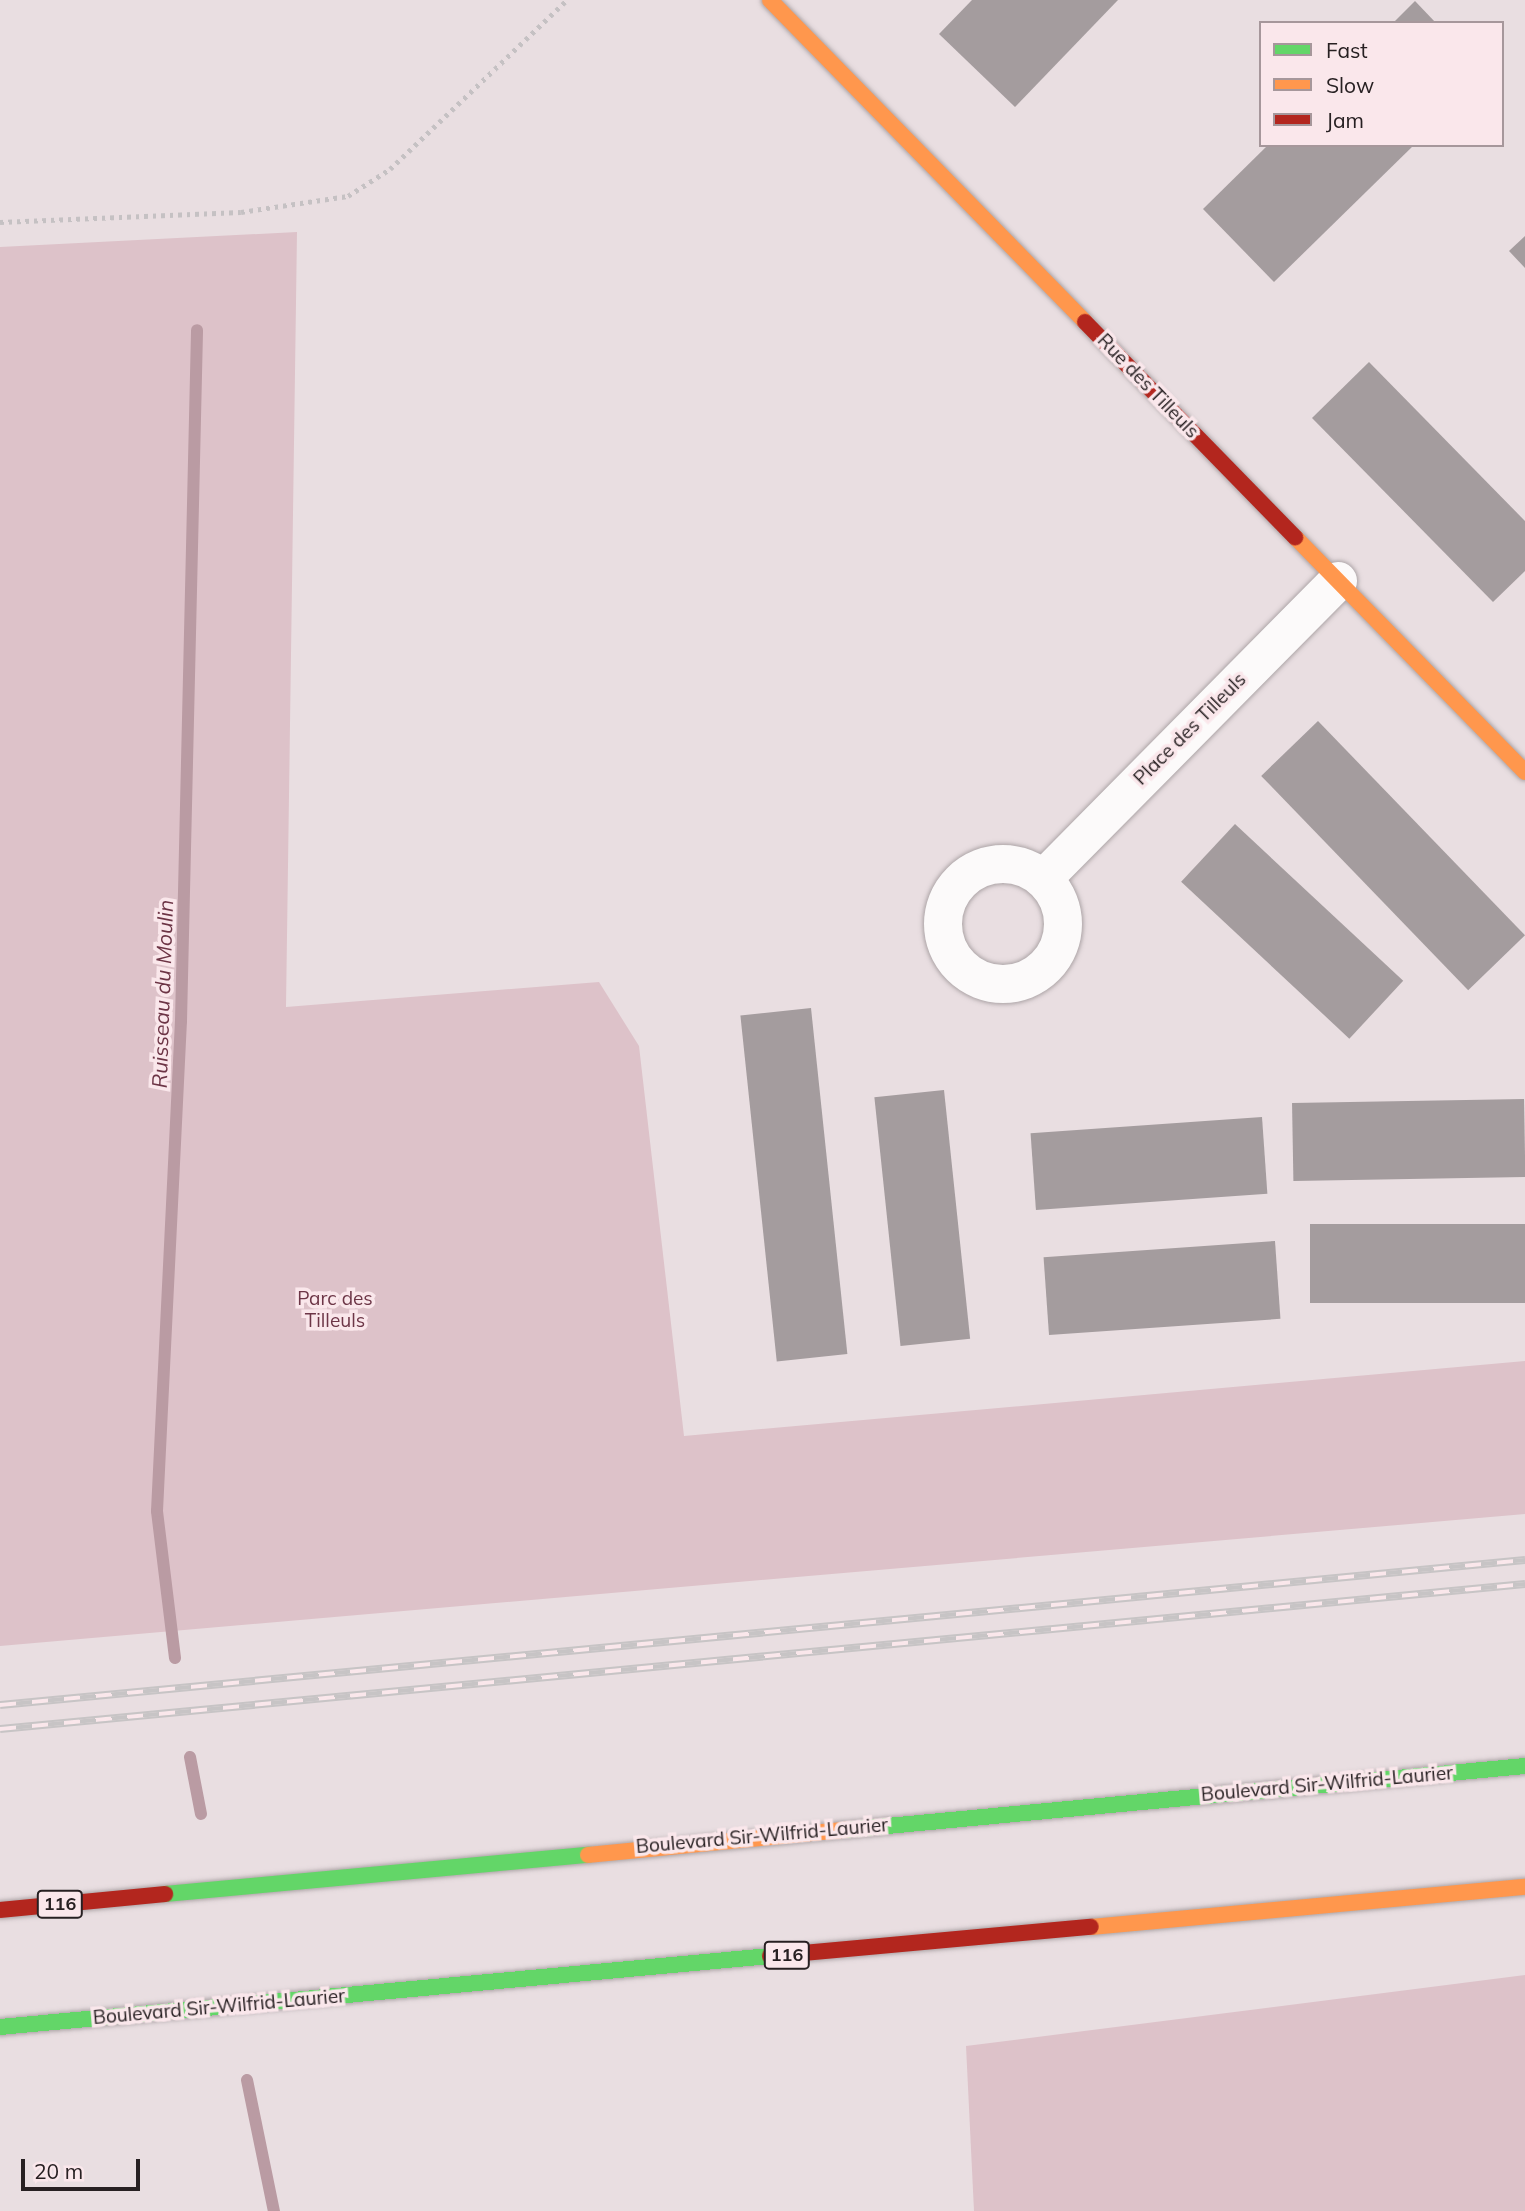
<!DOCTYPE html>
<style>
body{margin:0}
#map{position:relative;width:1525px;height:2211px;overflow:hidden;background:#e9dee1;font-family:Mulish,sans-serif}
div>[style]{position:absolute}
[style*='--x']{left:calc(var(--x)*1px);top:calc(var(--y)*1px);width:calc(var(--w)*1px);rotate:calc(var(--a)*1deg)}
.green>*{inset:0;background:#ddc2c9}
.stream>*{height:12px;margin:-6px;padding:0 6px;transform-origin:6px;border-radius:6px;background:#ba9ba3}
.building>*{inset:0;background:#a49c9e;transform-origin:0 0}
.path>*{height:4.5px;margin-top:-2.25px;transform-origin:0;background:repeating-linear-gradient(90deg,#c5c1c3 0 3.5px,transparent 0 8.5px)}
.roads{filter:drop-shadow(0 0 2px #ada5a7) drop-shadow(0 0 2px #ada5a7)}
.street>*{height:38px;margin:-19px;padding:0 19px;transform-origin:19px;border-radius:19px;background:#fcfafa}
.street>.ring{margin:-19px;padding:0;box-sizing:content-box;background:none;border:38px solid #fcfafa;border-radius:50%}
.fast>*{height:16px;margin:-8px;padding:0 8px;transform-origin:8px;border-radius:8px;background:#63d668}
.slow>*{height:16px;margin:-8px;padding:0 8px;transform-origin:8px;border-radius:8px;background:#ff974d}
.jam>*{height:16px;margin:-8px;padding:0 8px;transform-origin:8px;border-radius:8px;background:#b3261e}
.rail>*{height:8px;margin-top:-4px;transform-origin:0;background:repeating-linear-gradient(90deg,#fae7eb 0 16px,#c7c4c5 0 32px);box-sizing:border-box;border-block:2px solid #c7c4c5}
span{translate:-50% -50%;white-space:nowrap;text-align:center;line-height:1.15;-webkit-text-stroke:7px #fae7eb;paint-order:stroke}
.shield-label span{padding:2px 5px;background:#fae7eb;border:2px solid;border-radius:5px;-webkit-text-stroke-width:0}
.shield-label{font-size:18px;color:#272022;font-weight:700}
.street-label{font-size:19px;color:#272022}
.park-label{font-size:19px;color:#6d3647}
.water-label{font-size:21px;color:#6c3445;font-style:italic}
.legend{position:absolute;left:1259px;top:21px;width:245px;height:126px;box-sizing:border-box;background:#fae7eb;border:2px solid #a6979b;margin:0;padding:9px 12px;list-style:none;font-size:21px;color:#272022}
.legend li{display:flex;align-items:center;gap:14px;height:35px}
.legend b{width:35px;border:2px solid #a6979b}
.scale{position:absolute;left:21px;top:2159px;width:119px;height:32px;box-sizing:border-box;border:4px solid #272022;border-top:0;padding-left:9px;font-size:21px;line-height:24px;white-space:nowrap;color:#272022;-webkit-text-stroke:5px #fae7eb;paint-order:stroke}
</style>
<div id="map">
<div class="green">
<div style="clip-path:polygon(297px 232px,286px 1007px,599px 982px,639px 1046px,684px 1436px,1525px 1361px,1525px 1514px,0 1646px,0 247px)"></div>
<div style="clip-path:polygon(1525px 1975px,1525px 2211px,974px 2211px,966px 2046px)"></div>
</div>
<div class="stream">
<div style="--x:175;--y:1658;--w:148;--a:-97"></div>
<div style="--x:157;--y:1511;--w:491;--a:-87.2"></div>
<div style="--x:181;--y:1021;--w:691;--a:-88.67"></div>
<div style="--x:190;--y:1757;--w:58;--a:79.1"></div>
<div style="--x:247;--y:2080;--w:134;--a:78.4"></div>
</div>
<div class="building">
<div style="clip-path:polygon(972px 0,1118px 0,1015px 107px,939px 34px)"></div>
<div style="clip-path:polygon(1415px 1px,1436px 23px,1393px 23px)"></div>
<div style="clip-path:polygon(1268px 145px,1414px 145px,1274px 282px,1203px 209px)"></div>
<div style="clip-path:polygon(1525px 236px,1525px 268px,1509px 251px)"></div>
<div style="clip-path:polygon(1369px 362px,1525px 521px,1525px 571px,1493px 602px,1312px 418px)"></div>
<div style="left:1318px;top:721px;width:298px;height:79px;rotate:46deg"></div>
<div style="left:1235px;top:824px;width:230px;height:79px;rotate:43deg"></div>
<div style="left:811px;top:1008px;width:348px;height:71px;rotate:84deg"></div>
<div style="left:944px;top:1090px;width:250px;height:70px;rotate:84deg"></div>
<div style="left:1524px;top:1099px;width:78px;height:232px;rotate:89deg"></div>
<div style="left:1262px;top:1117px;width:77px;height:232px;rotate:86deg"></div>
<div style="left:1525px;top:1224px;width:79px;height:215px;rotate:90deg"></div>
<div style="left:1275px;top:1241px;width:78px;height:232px;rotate:86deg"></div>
</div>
<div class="path">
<div style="--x:0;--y:222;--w:241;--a:-2.4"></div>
<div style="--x:241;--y:212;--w:108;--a:-8.5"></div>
<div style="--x:348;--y:196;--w:50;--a:-32.7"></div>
<div style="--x:390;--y:169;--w:245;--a:-43.7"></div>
</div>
<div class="roads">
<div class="street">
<div class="ring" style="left:943px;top:864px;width:82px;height:82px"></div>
<div style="--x:1044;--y:878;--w:418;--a:-45.3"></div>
</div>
<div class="fast">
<div style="--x:845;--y:1830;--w:683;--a:-5.38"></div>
<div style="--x:165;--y:1894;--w:425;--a:-5.3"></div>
<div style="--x:0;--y:2027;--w:773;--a:-5.27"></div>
</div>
<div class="slow">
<div style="--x:770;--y:0;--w:450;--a:45.6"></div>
<div style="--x:1295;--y:537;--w:329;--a:45.6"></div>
<div style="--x:588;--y:1855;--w:258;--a:-5.6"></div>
<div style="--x:1091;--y:1927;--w:436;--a:-5.3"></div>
</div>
<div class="jam">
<div style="--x:1085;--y:322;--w:301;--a:45.7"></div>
<div style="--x:0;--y:1910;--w:166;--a:-5.5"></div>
<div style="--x:770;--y:1956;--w:322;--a:-5.2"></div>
</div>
</div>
<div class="rail">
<div style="--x:0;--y:1705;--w:1532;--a:-5.43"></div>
<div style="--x:0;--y:1729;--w:1532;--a:-5.43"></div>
</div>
<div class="shield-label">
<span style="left:60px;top:1904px">116</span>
<span style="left:787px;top:1955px">116</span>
</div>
<div class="street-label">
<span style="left:1148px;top:386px;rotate:46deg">Rue des Tilleuls</span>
<span style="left:1190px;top:729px;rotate:-45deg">Place des Tilleuls</span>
<span style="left:1327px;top:1784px;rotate:-5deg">Boulevard Sir-Wilfrid-Laurier</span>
<span style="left:762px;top:1836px;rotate:-5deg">Boulevard Sir-Wilfrid-Laurier</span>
<span style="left:219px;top:2007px;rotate:-5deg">Boulevard Sir-Wilfrid-Laurier</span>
</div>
<div class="park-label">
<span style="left:335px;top:1310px">Parc des<br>Tilleuls</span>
</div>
<div class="water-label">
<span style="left:162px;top:994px;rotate:-88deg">Ruisseau du Moulin</span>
</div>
<ul class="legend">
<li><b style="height:9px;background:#63d668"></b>Fast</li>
<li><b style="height:9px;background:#ff974d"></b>Slow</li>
<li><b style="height:9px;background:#b3261e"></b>Jam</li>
</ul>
<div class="scale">20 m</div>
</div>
